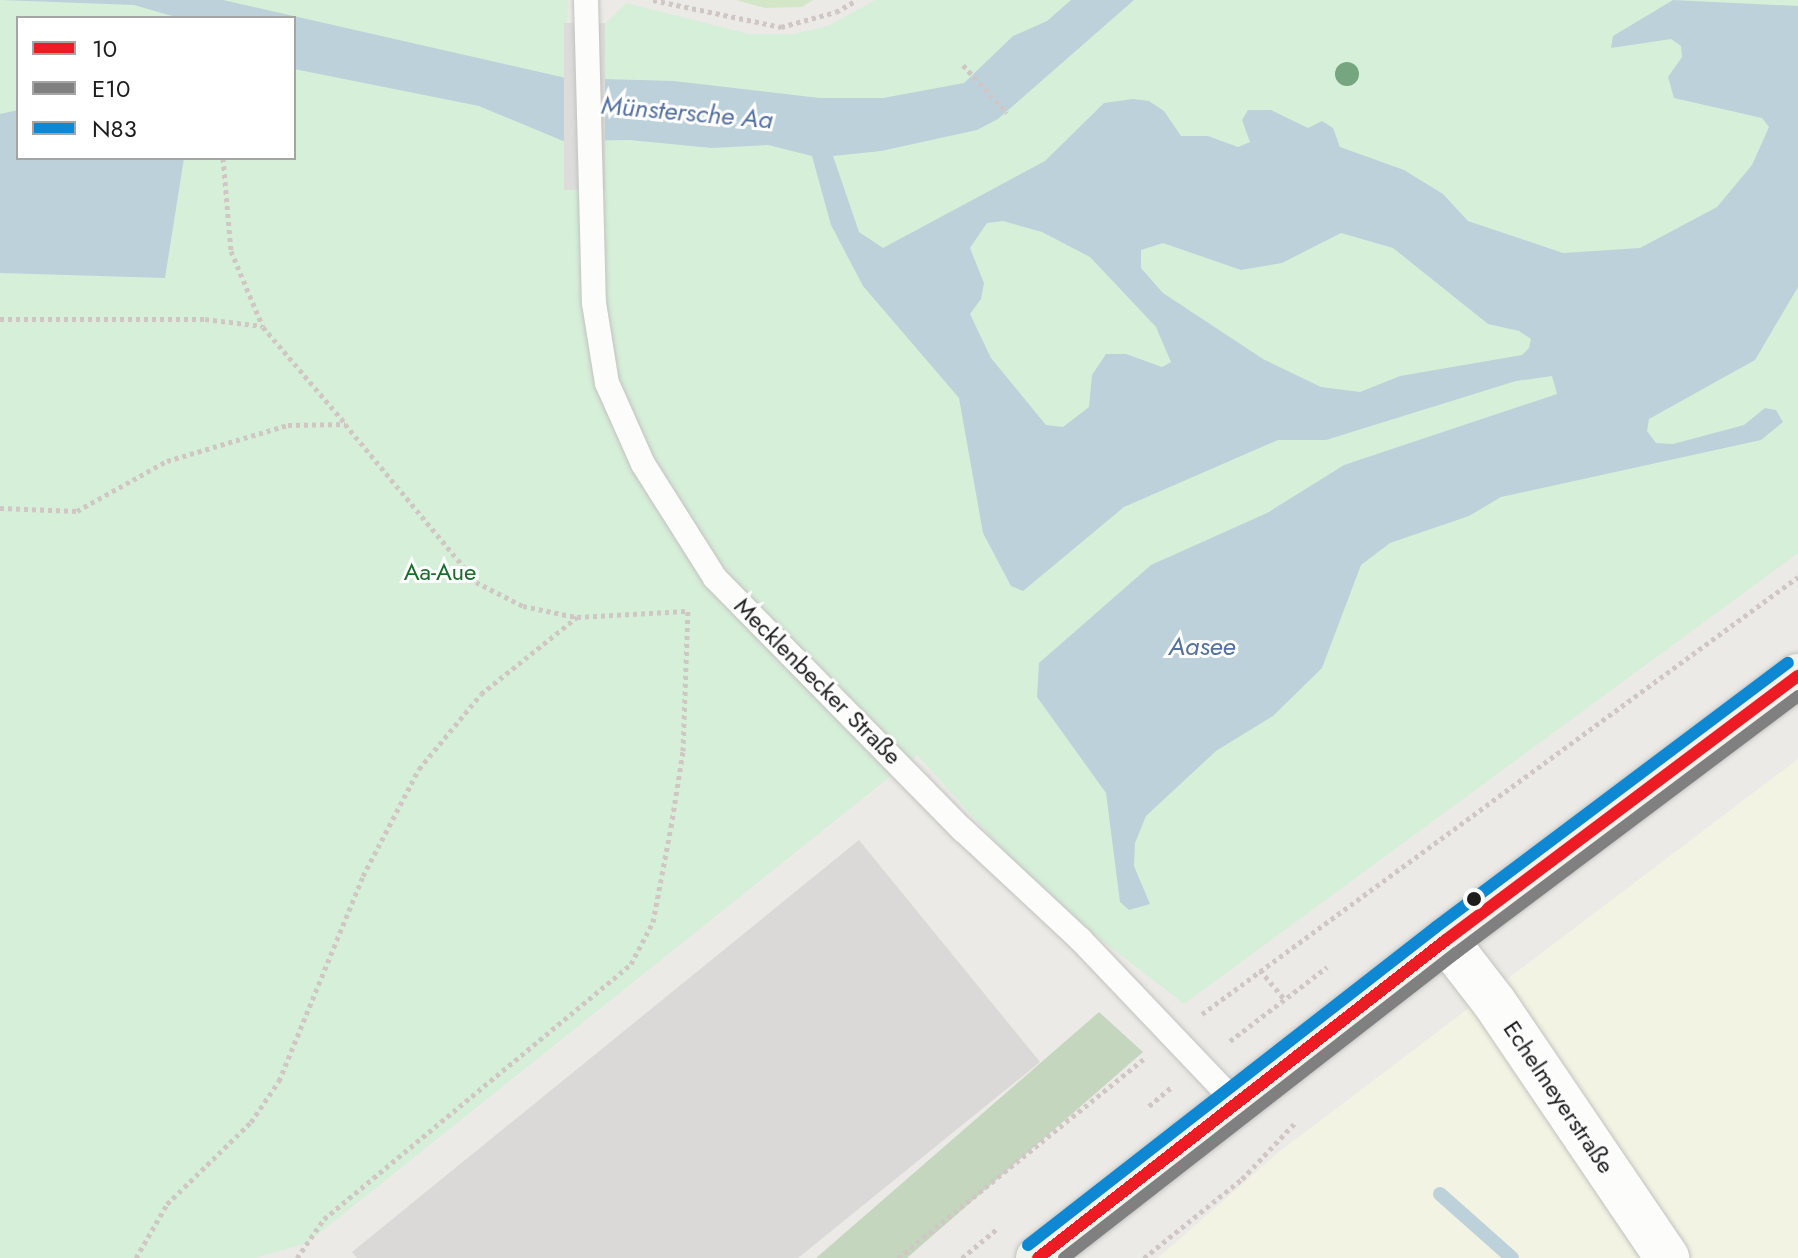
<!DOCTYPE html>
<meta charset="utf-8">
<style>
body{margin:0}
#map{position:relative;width:1798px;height:1258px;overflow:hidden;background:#ebeae6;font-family:Jost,sans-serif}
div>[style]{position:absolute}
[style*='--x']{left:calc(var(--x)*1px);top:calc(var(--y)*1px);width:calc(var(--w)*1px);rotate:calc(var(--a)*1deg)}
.residential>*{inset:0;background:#dad9d7}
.education>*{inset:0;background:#f2f3e2}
.grass>*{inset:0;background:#d4e6c8}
.forest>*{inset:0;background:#c4d7be}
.park>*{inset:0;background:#d6efd9}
.water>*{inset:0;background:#bdd1db}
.pier>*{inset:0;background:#dcdcda;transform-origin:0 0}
.stream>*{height:14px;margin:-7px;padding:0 7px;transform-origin:7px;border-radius:7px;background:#bdd1db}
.path>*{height:5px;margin-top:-2.5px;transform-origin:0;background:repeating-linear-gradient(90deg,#d0c7c4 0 4px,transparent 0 8px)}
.roads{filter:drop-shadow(0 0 2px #c2c2c0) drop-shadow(0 0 2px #c2c2c0)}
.lane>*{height:24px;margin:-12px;padding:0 12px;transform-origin:12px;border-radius:12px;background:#fcfcfb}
.street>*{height:44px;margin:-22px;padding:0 22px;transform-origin:22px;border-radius:22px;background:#fcfcfb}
.secondary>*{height:44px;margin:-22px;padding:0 22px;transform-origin:22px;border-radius:22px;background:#f1f2eb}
.bus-1>*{height:12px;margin:-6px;padding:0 6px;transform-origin:6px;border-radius:6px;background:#ed1c24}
.bus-2>*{height:12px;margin:-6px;padding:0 6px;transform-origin:6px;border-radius:6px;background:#808080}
.bus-3>*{height:12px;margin:-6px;padding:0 6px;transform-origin:6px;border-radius:6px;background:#0e88d3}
.trees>*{width:24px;height:24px;margin:-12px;border-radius:50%;background:#76a67f}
.dots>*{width:22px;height:22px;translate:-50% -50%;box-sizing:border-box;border:4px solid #fff;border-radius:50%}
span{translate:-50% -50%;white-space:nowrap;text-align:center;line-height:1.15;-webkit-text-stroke:6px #fff;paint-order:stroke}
.park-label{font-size:24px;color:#176f2a}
.street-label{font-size:24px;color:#1d1d1d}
.water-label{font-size:26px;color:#5471a2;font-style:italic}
.legend{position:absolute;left:16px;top:16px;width:280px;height:144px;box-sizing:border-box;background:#fff;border:2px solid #a5a5a5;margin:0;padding:10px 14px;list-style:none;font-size:24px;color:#1d1d1d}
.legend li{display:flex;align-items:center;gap:16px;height:40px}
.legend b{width:40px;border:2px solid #a5a5a5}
</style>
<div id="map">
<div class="residential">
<div style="clip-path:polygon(859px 840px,1040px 1062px,798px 1258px,357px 1258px,352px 1252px)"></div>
</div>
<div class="education">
<div style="clip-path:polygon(1798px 759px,1798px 1258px,1158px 1258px,1280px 1151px)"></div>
</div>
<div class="grass">
<div style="clip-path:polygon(736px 0,813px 0,802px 7px,765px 8px)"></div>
</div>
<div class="forest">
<div style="clip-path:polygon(1099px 1012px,1143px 1052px,907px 1258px,816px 1258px)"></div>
</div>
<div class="park">
<div style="clip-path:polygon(evenodd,0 0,568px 0,567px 26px,600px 29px,626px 3px,749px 34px,794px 34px,828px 26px,875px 0,1798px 0,1798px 553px,1184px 1004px,1045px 896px,917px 755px,307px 1243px,255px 1258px,0 1258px,0 0,18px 18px,294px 18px,294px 158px,18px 158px,18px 18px)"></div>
</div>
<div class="water">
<div style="clip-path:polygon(evenodd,0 0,223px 0,566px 78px,674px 81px,820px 98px,883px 98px,964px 83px,1013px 36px,1047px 21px,1071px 0,1134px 0,998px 119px,977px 130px,881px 151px,833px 156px,859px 232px,883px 248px,1045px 161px,1104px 103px,1133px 99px,1149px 101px,1164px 111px,1181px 136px,1208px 136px,1238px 147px,1250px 142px,1242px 120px,1248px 110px,1271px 110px,1308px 128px,1322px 121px,1333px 128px,1340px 147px,1404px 170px,1443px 194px,1468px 221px,1563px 253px,1640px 248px,1717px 207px,1752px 165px,1769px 127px,1762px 118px,1674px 98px,1668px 77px,1682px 57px,1681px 46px,1671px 39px,1611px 48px,1613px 36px,1673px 0,1798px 6px,1798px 287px,1755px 360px,1649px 419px,1647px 431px,1656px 443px,1673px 444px,1744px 425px,1765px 408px,1776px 410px,1783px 422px,1761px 440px,1501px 497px,1469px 516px,1390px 543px,1361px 565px,1322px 668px,1273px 716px,1216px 751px,1146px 816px,1135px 843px,1134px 866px,1150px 904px,1129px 910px,1120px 902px,1106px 793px,1037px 697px,1039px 663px,1151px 565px,1267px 513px,1344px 465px,1557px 394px,1552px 376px,1516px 381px,1326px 440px,1278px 440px,1124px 507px,1023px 591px,1011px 586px,983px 533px,959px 398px,863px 286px,831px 225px,812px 156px,768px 145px,712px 148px,629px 140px,563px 141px,479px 106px,294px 69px,294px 18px,179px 18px,134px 5px,0 0,1003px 221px,1042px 232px,1090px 257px,1156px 327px,1171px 362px,1162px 367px,1126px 354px,1106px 354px,1092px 375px,1089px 407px,1063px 427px,1046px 425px,991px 358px,970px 314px,981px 299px,984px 283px,970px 248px,987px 223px,1003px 221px,0 0,1341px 233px,1393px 248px,1488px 324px,1519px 331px,1531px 339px,1529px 348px,1522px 355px,1400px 376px,1360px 392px,1321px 387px,1263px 359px,1163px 293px,1141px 268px,1141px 250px,1163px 243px,1241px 270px,1282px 263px,1341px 233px)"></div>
<div style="clip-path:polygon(18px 110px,18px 158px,184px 158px,165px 278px,0 273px,0 114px)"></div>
</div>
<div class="pier">
<div style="left:564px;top:23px;width:41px;height:167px"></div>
</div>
<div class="stream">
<div style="--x:1440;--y:1194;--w:96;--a:41.6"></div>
</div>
<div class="path">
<div style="--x:653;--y:0;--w:131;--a:11.9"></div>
<div style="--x:781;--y:27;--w:57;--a:-15.3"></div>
<div style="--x:836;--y:12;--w:24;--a:-30"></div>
<div style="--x:963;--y:65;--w:65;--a:47.5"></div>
<div style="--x:223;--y:158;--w:93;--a:85.1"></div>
<div style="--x:231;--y:251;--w:82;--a:67.2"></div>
<div style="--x:263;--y:327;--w:126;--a:49.5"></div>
<div style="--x:0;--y:319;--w:205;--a:0"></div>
<div style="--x:205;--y:319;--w:57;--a:7"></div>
<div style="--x:0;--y:508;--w:77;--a:2.2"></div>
<div style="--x:77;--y:511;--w:103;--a:-29.1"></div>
<div style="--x:167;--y:461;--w:126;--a:-16.6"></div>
<div style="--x:288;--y:425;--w:57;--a:-1"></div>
<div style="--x:345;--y:424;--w:205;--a:50.3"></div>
<div style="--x:476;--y:582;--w:53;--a:27.1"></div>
<div style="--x:523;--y:606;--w:54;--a:11.7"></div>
<div style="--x:1260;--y:970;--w:38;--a:50"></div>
<div style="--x:1202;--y:1014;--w:739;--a:-36.25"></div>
<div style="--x:1230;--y:1041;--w:122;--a:-37.3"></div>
<div style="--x:1149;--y:1106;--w:30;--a:-40"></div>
<div style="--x:136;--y:1258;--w:62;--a:-60.1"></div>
<div style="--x:167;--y:1204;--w:117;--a:-44.3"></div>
<div style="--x:251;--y:1122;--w:50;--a:-55.7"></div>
<div style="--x:279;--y:1081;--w:222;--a:-67.7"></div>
<div style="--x:363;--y:876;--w:121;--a:-62.4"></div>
<div style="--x:419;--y:769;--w:97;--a:-50.4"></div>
<div style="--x:481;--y:694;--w:123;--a:-38.7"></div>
<div style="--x:577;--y:617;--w:110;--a:-3.1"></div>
<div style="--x:297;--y:1258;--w:47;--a:-55.3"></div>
<div style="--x:324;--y:1219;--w:399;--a:-39.7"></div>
<div style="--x:631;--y:964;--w:47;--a:-62.4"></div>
<div style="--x:653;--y:922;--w:97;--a:-79.3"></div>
<div style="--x:671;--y:827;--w:77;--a:-81"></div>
<div style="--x:683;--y:751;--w:142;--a:-88"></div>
<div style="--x:898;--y:1258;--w:316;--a:-39"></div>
<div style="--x:962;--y:1258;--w:47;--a:-39.8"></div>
<div style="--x:1144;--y:1258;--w:126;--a:-38.9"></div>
<div style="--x:1242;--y:1179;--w:77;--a:-46.6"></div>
</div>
<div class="roads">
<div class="lane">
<div style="--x:586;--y:0;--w:303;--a:88.5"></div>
<div style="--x:594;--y:303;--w:81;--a:80.8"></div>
<div style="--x:607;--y:383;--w:89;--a:66"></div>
<div style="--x:643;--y:464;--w:135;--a:57.7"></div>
<div style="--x:715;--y:578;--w:354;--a:45.5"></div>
<div style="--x:963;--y:830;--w:160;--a:43"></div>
<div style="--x:1080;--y:939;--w:229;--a:46.4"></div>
</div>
<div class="street">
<div style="--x:1446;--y:940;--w:78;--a:52.3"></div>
<div style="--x:1494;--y:1002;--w:309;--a:55.9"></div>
</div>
<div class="secondary">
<div style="--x:1038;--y:1258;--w:517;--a:-37.93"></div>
<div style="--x:1446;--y:940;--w:440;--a:-36.9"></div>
</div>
</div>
<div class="bus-1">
<div style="--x:1038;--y:1258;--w:517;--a:-37.93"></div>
<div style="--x:1446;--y:940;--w:440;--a:-36.9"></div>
</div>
<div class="bus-2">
<div style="--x:1064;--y:1258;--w:497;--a:-37.9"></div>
<div style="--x:1456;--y:953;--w:428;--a:-36.9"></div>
</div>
<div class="bus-3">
<div style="--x:1028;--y:1245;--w:517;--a:-37.93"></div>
<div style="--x:1436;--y:927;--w:440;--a:-36.9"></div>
</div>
<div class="trees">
<div style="left:1347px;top:74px"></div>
</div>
<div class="dots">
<div style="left:1474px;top:899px;background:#1d1d1d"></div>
</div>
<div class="park-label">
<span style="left:440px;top:572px">Aa-Aue</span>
</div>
<div class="street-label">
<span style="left:818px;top:681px;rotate:45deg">Mecklenbecker Straße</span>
<span style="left:1559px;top:1097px;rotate:56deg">Echelmeyerstraße</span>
</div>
<div class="water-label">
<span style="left:687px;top:113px;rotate:5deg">Münstersche Aa</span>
<span style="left:1202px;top:647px">Aasee</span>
</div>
<ul class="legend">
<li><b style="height:10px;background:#ed1c24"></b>10</li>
<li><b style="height:10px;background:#808080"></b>E10</li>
<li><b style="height:10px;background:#0e88d3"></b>N83</li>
</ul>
</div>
